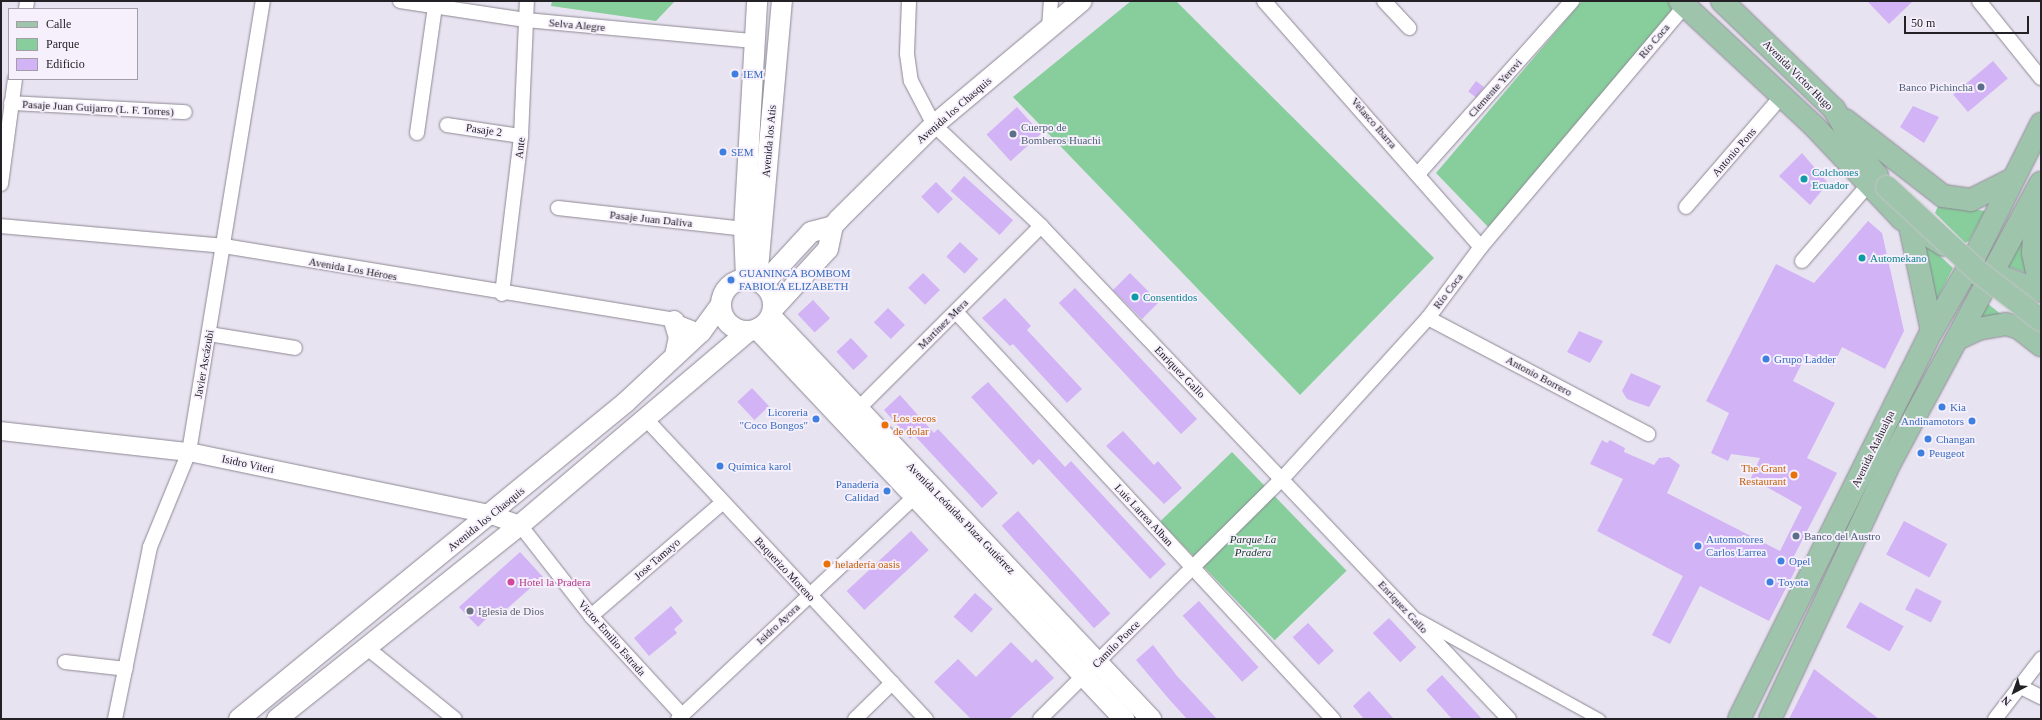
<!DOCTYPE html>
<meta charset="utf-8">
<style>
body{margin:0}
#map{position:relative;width:2042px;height:720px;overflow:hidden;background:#e8e3f0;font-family:"Times New Roman",serif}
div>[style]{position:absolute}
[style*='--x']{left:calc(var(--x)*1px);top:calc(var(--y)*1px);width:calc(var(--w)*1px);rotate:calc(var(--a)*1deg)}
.green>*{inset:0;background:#88ce9c;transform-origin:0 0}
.building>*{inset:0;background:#d2b3f5;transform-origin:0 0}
.roads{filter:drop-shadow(0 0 1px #8d8894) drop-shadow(0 0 1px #8d8894)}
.pedestrian>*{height:11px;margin:-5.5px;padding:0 5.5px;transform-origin:5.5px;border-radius:5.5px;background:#fff}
.minor>*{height:14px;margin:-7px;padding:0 7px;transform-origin:7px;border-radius:7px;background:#fff}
.tertiary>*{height:18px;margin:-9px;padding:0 9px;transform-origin:9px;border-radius:9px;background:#fff}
.secondary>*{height:20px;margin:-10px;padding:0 10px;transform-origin:10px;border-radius:10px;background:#fff}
.secondary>.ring{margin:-10px;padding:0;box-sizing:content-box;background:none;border:20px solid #fff;border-radius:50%}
.primary>*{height:22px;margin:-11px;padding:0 11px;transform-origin:11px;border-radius:11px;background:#9ec4ac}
.bridges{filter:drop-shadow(0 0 1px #c6c5c6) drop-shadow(0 0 1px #c6c5c6)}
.primary-bridge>*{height:22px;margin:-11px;padding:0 11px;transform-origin:11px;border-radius:11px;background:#9ec4ac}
.dots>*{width:11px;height:11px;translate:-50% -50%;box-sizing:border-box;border:2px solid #f6f0fd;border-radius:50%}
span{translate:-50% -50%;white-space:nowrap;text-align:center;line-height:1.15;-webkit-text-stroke:3.5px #f6f0fd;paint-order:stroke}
.street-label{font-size:11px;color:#232125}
.shop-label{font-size:11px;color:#366cbe}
.left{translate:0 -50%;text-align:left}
.right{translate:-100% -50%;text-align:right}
.service-label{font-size:11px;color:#4e5e75}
.culture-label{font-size:11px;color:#0d838f}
.food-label{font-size:11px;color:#c56008}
.park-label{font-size:11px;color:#143821;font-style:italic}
.hotel-label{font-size:11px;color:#b23c85}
.worship-label{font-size:11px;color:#5b616d}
.frame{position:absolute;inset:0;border:2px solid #232125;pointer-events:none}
.legend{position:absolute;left:8px;top:8px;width:130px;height:72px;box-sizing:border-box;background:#f6f0fd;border:1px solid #a29da7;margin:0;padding:5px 7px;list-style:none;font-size:12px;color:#232125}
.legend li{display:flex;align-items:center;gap:8px;height:20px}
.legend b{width:20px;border:1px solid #a29da7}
.north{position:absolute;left:1994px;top:672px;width:40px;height:40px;-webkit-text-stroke:3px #f6f0fd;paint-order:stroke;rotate:221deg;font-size:11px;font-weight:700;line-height:16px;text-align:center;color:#232125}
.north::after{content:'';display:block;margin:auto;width:14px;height:18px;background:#232125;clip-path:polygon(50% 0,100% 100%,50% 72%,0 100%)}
.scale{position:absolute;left:1904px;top:16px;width:125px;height:18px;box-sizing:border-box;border:2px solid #232125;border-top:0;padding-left:5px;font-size:12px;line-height:14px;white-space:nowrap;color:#232125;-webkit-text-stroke:3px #f6f0fd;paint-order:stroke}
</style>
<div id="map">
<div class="green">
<div style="clip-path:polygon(552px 1px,675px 1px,656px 21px,551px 6px)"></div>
<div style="clip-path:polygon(1131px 1px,1176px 1px,1434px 258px,1300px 395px,1013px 97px)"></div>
<div style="clip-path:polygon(1582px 1px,1670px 1px,1677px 7px,1491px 230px,1436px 173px)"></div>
<div style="clip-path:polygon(1939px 204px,1985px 211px,1969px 241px,1965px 243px,1935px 213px)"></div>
<div style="clip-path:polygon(1923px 240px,1953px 268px,1932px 309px)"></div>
<div style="clip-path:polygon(2020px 241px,2027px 242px,2030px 274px,2007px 266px)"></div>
<div style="clip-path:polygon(1983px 300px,2002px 315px,1974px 320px)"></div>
<div style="left:1232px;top:452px;width:165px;height:100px;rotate:46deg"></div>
</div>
<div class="building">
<div style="clip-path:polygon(1867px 1px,1913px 1px,1889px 24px)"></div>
<div style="left:1993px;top:61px;width:23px;height:52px;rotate:50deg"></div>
<div style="left:1476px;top:81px;width:10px;height:13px;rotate:37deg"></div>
<div style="clip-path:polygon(1913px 106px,1939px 117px,1924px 143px,1900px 127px)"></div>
<div style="left:1017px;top:107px;width:36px;height:41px;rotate:48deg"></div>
<div style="clip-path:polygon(1802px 153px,1828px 183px,1810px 205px,1779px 176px)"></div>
<div style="left:964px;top:176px;width:66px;height:20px;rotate:42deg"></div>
<div style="left:936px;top:182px;width:24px;height:21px;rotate:45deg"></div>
<div style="clip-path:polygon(1868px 221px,1882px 233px,1904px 331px,1885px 369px,1842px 347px,1833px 366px,1807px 353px,1793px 381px,1835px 403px,1807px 458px,1837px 473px,1793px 558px,1800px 561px,1769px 621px,1700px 586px,1670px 644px,1652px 635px,1683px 576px,1597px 531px,1623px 479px,1590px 464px,1602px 440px,1607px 443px,1610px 440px,1625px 448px,1624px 452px,1654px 465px,1659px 458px,1669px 457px,1680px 465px,1667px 493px,1780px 551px,1802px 507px,1751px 478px,1760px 458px,1731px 454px,1728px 461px,1711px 453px,1729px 413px,1706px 401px,1776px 264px,1814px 283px)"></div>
<div style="left:960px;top:242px;width:25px;height:20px;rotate:43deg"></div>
<div style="left:923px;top:273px;width:24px;height:21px;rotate:45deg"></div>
<div style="left:1130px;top:273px;width:41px;height:24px;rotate:45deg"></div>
<div style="left:1075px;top:288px;width:179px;height:22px;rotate:47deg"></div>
<div style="clip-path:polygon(1005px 298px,1031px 326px,1027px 330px,1082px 389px,1067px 403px,1013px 344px,1010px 346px,982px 318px)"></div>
<div style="left:813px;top:300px;width:25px;height:21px;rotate:47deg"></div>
<div style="left:888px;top:308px;width:24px;height:20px;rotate:45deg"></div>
<div style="clip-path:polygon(1579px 331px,1603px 341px,1590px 363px,1567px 352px)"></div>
<div style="left:851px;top:338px;width:25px;height:20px;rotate:47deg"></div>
<div style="clip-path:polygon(1631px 373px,1661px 386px,1649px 407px,1627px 399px,1622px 391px)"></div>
<div style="clip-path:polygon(988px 382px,1065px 467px,1071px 461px,1166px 564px,1150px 579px,1039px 459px,1033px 465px,971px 397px)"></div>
<div style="left:752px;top:388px;width:25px;height:20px;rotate:47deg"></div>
<div style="clip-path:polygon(900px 395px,934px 433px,938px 429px,998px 493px,982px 508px,914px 435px,910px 439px,884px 410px)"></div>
<div style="clip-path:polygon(1123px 431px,1154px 465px,1158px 461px,1182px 488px,1164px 504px,1106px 446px)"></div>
<div style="left:1018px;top:511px;width:138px;height:22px;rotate:48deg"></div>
<div style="left:1904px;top:521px;width:49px;height:38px;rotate:28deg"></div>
<div style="left:911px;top:531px;width:26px;height:88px;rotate:47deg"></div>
<div style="clip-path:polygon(520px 552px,543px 577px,503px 612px,498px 607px,478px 627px,459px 607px)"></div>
<div style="left:1916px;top:588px;width:29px;height:24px;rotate:27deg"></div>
<div style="left:975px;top:593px;width:24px;height:32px;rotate:42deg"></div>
<div style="left:1199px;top:601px;width:89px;height:22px;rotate:48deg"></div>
<div style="left:1860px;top:602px;width:50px;height:29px;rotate:29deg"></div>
<div style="clip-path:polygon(671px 606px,683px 621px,674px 629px,677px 633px,649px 656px,634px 638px)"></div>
<div style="left:1389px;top:618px;width:40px;height:22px;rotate:47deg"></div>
<div style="left:1308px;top:623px;width:38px;height:21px;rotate:47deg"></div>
<div style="clip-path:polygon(1011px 642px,1032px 663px,1036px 659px,1054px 678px,1009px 719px,971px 719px,934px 682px,958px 659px,976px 677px)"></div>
<div style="clip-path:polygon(1153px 645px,1177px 676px,1217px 719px,1187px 719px,1168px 698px,1136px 660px)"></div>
<div style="clip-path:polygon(1814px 669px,1879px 719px,1789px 719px)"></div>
<div style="clip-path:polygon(1442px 675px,1482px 719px,1452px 719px,1426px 690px)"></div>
<div style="clip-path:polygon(1369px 691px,1394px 719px,1364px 719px,1353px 706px)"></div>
</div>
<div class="roads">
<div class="pedestrian">
<div style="--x:1418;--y:619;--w:207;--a:28.9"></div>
</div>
<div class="minor">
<div style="--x:400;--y:1;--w:127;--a:8.6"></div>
<div style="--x:526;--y:20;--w:229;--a:5.3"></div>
<div style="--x:909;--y:1;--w:53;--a:92.2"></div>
<div style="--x:907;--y:54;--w:27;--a:82"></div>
<div style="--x:911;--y:81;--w:50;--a:62.4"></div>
<div style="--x:934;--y:125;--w:147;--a:43.3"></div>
<div style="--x:1041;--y:226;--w:680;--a:46.49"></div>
<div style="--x:1264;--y:1;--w:328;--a:48.6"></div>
<div style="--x:1384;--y:1;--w:37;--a:47"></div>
<div style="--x:1979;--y:1;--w:99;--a:51.2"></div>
<div style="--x:26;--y:9;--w:8;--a:-83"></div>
<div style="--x:1049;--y:28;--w:27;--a:-86"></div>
<div style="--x:11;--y:103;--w:174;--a:3"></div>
<div style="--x:447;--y:125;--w:75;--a:8.5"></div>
<div style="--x:417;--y:133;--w:128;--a:-81.9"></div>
<div style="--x:1418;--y:174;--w:232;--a:-48.3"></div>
<div style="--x:1;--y:184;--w:106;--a:-82.4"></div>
<div style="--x:1686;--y:207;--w:145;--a:-49.2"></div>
<div style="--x:558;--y:208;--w:187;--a:6.4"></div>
<div style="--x:1;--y:226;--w:224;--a:5.1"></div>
<div style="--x:224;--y:246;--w:451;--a:9.3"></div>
<div style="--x:669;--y:319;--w:35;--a:22"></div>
<div style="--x:1802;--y:261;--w:101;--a:-49"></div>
<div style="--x:502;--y:294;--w:159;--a:-83.1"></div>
<div style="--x:521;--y:136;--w:135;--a:-87.5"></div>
<div style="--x:956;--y:312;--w:555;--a:47.19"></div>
<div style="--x:1428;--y:318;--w:249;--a:27.8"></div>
<div style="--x:209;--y:334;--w:87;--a:9.2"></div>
<div style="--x:852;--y:415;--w:267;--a:-45"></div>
<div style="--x:645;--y:418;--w:412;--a:47"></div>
<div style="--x:520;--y:525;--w:115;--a:52"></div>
<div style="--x:591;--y:616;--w:134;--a:47.4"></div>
<div style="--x:591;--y:616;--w:173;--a:-40.8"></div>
<div style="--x:366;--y:647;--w:114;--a:39"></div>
<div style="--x:65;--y:662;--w:61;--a:6.5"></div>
<div style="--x:2019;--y:686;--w:25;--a:27"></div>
<div style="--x:115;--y:719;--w:176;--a:-78.5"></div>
<div style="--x:150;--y:547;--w:103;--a:-67.7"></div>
<div style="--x:189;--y:452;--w:457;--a:-80.7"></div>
<div style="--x:678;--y:719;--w:324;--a:-43.2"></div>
<div style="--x:855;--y:719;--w:52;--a:-44.2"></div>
<div style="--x:1040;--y:719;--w:341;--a:-44.8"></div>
<div style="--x:1282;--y:479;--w:217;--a:-47.8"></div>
<div style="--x:1428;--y:318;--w:89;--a:-53.3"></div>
<div style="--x:1481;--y:247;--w:322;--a:-49.8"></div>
<div style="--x:1995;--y:719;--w:76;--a:-52.5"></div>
</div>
<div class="tertiary">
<div style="--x:1;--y:431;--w:189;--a:6.4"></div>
<div style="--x:189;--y:452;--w:309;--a:11.7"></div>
<div style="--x:492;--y:515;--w:30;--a:20"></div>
</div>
<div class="secondary">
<div style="--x:746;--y:278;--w:49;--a:-92.3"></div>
<div style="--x:744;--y:229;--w:228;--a:-86.7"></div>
<div class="ring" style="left:721px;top:279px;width:32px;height:32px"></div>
<div style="--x:757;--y:280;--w:280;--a:-84.9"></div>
<div style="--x:764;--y:283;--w:69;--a:-47.3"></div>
<div style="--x:811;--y:232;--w:23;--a:-15"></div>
<div style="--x:773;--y:309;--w:81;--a:-47.5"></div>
<div style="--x:828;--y:249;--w:24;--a:-78"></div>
<div style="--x:833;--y:226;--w:9;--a:-49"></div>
<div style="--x:839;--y:219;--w:134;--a:-44.7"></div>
<div style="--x:934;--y:125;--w:193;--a:-40"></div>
<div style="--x:771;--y:316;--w:554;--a:46.68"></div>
<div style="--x:674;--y:321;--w:17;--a:73"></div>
<div style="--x:679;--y:337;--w:19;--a:102"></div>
<div style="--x:757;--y:329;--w:536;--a:46.74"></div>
<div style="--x:239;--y:719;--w:500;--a:-39.32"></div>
<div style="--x:626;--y:402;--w:103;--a:-43"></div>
<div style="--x:701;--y:332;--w:32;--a:-54"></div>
<div style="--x:277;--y:719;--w:311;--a:-38.6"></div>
<div style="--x:520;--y:525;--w:300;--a:-40.3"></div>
</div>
<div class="primary">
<div style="--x:1680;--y:1;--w:183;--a:43"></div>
<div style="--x:1814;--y:126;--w:128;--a:46.6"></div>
<div style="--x:1902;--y:219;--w:49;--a:31.8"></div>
<div style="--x:1722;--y:1;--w:156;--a:44"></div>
<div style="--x:1834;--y:109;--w:56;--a:60.3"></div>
<div style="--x:1862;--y:158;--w:23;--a:49"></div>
<div style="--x:1845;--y:120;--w:124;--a:37.8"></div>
<div style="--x:1943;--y:196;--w:28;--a:8"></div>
<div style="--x:1971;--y:200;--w:45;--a:-26.6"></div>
<div style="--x:2036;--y:203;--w:50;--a:93.4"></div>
<div style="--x:2033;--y:253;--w:39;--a:78"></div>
<div style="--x:1910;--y:226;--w:107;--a:78.2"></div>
<div style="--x:1979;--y:275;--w:15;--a:-4"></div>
<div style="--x:1994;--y:274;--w:50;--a:19.9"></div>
<div style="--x:1957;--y:339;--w:23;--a:-25"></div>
<div style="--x:1978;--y:329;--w:28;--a:-10"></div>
<div style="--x:2006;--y:324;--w:14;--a:17"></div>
<div style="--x:2019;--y:328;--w:28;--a:38"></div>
<div style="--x:1739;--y:719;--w:433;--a:-63.6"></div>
<div style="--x:1932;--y:331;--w:86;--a:-60.2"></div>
<div style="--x:1975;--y:256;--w:148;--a:-63.4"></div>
<div style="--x:1770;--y:719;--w:285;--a:-64.9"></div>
<div style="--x:1891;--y:461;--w:316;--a:-61.7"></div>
</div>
</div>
<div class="bridges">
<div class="primary-bridge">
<div style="--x:1887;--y:187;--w:127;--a:42.8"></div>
<div style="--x:1980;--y:273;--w:77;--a:37.6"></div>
</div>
</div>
<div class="dots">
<div style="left:735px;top:74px;background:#3f7fe0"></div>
<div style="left:1981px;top:87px;background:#5c6f8a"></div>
<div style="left:1013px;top:134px;background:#5c6f8a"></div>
<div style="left:723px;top:152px;background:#3f7fe0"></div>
<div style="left:1804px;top:179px;background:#0f9aa8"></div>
<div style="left:1862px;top:258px;background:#0f9aa8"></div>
<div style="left:731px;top:280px;background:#3f7fe0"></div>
<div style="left:1135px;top:297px;background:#0f9aa8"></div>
<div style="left:1766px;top:359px;background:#3f7fe0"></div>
<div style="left:1942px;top:407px;background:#3f7fe0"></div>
<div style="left:816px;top:419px;background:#3f7fe0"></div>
<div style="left:1972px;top:421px;background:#3f7fe0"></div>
<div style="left:885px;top:425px;background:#e8710a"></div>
<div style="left:1928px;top:439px;background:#3f7fe0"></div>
<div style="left:1921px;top:453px;background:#3f7fe0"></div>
<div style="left:720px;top:466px;background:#3f7fe0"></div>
<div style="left:1794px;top:475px;background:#e8710a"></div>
<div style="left:887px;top:491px;background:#3f7fe0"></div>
<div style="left:1796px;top:536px;background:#5c6f8a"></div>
<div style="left:1698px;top:546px;background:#3f7fe0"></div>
<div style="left:1781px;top:561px;background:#3f7fe0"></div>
<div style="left:827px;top:564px;background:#e8710a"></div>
<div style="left:511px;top:582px;background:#d1479c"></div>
<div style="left:1770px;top:582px;background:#3f7fe0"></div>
<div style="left:470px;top:611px;background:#6b7280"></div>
</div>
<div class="street-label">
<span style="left:577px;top:25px;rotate:5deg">Selva Alegre</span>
<span style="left:1654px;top:41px;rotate:-50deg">Río Coca</span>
<span style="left:1798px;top:75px;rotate:45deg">Avenida Victor Hugo</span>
<span style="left:1495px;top:88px;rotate:-48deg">Clemente Yerovi</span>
<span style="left:98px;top:108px;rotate:3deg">Pasaje Juan Guijarro (L. F. Torres)</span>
<span style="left:954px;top:110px;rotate:-41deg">Avenida los Chasquis</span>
<span style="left:1374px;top:123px;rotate:49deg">Velasco Ibarra</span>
<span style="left:484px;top:130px;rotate:8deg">Pasaje 2</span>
<span style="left:769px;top:141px;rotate:-85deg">Avenida los Atis</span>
<span style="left:520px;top:148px;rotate:-84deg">Ante</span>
<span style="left:1734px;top:152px;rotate:-49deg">Antonio Pons</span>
<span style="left:651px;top:219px;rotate:6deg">Pasaje Juan Daliva</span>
<span style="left:353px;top:269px;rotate:10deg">Avenida Los Héroes</span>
<span style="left:1448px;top:291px;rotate:-53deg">Río Coca</span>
<span style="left:943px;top:324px;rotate:-45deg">Martinez Mera</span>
<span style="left:204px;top:364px;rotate:-80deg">Javier Ascázubi</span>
<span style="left:1180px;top:372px;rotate:46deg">Enriquez Gallo</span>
<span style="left:1539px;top:376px;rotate:28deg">Antonio Borrero</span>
<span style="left:1873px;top:449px;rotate:-64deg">Avenida Atahualpa</span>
<span style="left:248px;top:464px;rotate:12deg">Isidro Viteri</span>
<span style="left:1144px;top:515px;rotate:47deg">Luis Larrea Alban</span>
<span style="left:961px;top:518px;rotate:46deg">Avenida Leónidas Plaza Gutiérrez</span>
<span style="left:486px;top:519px;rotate:-39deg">Avenida los Chasquis</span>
<span style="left:657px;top:559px;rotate:-41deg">Jose Tamayo</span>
<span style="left:785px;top:569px;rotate:47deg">Baquerizo Moreno</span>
<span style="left:1403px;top:607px;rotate:47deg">Enriquez Gallo</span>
<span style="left:778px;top:624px;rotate:-43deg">Isidro Ayora</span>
<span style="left:612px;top:638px;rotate:49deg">Victor Emilio Estrada</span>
<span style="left:1116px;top:644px;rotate:-45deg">Camilo Ponce</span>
</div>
<div class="shop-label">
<span class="left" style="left:743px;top:74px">IEM</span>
<span class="left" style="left:731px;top:152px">SEM</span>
<span class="left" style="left:739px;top:280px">GUANINGA BOMBOM<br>FABIOLA ELIZABETH</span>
<span class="left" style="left:1774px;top:359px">Grupo Ladder</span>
<span class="left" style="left:1950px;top:407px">Kia</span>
<span class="right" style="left:808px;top:419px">Licoreria<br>"Coco Bongos"</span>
<span class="right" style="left:1964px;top:421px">Andinamotors</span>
<span class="left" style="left:1936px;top:439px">Changan</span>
<span class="left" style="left:1929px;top:453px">Peugeot</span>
<span class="left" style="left:728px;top:466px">Química karol</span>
<span class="right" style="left:879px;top:491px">Panadería<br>Calidad</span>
<span class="left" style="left:1706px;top:546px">Automotores<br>Carlos Larrea</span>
<span class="left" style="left:1789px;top:561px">Opel</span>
<span class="left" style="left:1778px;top:582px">Toyota</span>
</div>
<div class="service-label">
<span class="right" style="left:1973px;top:87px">Banco Pichincha</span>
<span class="left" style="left:1021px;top:134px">Cuerpo de<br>Bomberos Huachi</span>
<span class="left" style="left:1804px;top:536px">Banco del Austro</span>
</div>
<div class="culture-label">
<span class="left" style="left:1812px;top:179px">Colchones<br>Ecuador</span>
<span class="left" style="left:1870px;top:258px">Automekano</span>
<span class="left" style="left:1143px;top:297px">Consentidos</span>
</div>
<div class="food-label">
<span class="left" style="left:893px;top:425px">Los secos<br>de dolar</span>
<span class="right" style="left:1786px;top:475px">The Grant<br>Restaurant</span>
<span class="left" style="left:835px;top:564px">heladería oasis</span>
</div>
<div class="park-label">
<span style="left:1253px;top:546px">Parque La<br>Pradera</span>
</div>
<div class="hotel-label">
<span class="left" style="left:519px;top:582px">Hotel la Pradera</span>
</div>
<div class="worship-label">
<span class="left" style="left:478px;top:611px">Iglesia de Dios</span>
</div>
<div class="frame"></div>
<ul class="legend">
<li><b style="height:5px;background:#9ec4ac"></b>Calle</li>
<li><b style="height:11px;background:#88ce9c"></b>Parque</li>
<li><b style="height:11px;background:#d2b3f5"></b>Edificio</li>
</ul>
<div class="north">N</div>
<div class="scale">50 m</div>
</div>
